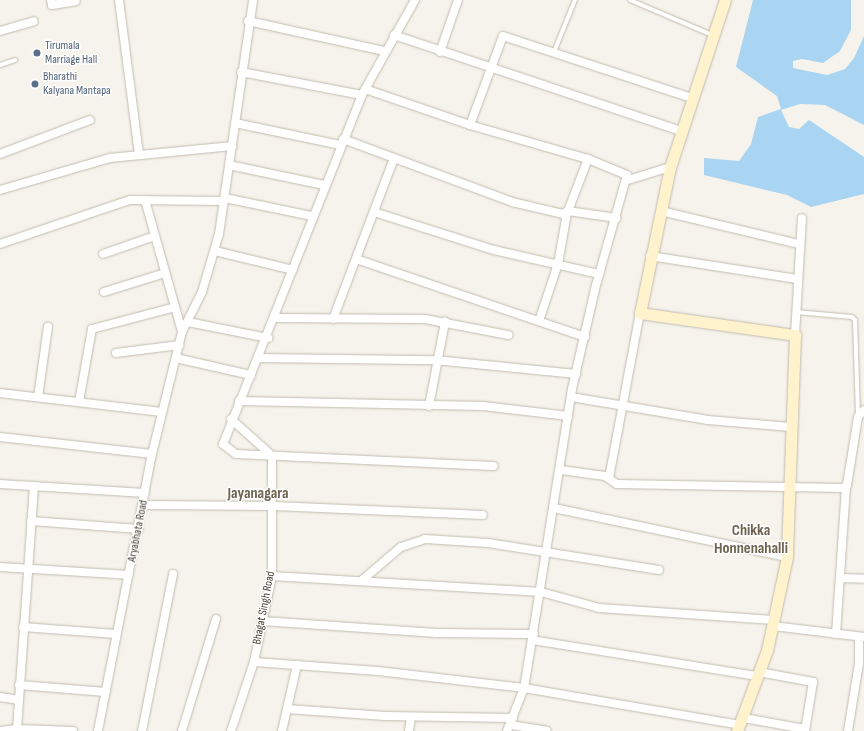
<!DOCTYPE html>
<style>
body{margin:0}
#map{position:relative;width:864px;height:731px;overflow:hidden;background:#f6f3ec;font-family:"Sofia Sans Condensed",sans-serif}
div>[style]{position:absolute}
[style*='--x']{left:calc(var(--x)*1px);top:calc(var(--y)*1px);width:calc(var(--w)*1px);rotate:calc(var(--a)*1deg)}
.water>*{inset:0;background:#a9d4f2}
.roads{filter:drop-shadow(0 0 1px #c2bbae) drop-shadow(0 0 1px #c2bbae)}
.lane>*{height:4px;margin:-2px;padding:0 2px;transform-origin:2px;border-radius:2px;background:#fff}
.street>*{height:8px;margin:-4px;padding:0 4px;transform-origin:4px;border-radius:4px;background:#fff}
.secondary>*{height:11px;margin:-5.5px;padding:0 5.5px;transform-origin:5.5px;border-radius:5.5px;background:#fff3cd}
.dots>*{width:11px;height:11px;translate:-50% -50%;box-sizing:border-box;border:2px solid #fff;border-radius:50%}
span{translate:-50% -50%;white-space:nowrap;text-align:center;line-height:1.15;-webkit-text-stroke:3px #fff;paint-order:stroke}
.service-label{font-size:12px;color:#4e5e75}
.left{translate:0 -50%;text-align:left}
.street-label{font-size:12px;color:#4b4439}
.district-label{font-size:16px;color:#6e6250;font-weight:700}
</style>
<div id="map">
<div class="water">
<div style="clip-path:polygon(753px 0,851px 0,851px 30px,840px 51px,823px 63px,802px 59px,793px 61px,793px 68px,827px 75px,845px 69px,854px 58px,864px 36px,864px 125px,825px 105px,800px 104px,781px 110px,789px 127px,799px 129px,809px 120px,864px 157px,864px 194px,811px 207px,787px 195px,704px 175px,704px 158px,739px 161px,751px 144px,758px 117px,781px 109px,777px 96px,736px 67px)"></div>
</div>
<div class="roads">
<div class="lane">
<div style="--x:630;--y:0;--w:89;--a:23.1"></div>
<div style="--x:554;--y:52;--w:56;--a:-68"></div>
<div style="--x:0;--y:65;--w:16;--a:-18"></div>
<div style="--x:796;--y:312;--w:56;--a:5.1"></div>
<div style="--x:852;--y:317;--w:4;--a:45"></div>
<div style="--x:855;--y:320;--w:94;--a:88.2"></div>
</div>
<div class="street">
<div style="--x:51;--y:0;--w:5;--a:79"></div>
<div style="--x:52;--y:5;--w:24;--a:-9"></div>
<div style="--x:119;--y:0;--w:156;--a:82.6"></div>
<div style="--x:415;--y:0;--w:109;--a:119.2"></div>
<div style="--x:362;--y:95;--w:376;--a:111.7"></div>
<div style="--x:223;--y:444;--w:16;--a:38"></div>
<div style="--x:236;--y:454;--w:258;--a:2.7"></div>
<div style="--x:248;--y:21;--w:140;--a:12.4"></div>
<div style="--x:0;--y:31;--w:35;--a:-16"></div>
<div style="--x:394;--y:35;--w:303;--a:18.5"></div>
<div style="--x:440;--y:52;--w:55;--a:-70.9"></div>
<div style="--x:241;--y:72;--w:123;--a:10.8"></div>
<div style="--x:365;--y:89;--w:111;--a:18.9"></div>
<div style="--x:470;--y:125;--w:123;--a:16.1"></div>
<div style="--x:235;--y:123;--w:107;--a:11.8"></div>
<div style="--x:470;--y:125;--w:95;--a:-69.7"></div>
<div style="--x:503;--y:36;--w:199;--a:18.2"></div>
<div style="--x:343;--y:139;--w:180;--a:20.4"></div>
<div style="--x:512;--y:202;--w:52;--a:13.2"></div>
<div style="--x:563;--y:214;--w:6;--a:-31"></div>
<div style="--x:568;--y:211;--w:56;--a:-69"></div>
<div style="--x:588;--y:159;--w:42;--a:22.3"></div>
<div style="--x:627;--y:175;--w:114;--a:105.7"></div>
<div style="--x:596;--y:285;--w:107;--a:103"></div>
<div style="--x:572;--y:389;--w:303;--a:99.1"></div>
<div style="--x:524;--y:688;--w:46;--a:111.6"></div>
<div style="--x:0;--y:154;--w:96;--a:-20.7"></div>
<div style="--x:229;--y:165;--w:97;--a:11.9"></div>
<div style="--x:628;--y:180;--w:44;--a:-17.2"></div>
<div style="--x:0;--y:190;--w:115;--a:-16.2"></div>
<div style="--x:110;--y:158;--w:123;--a:-5.6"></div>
<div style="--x:225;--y:198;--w:89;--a:11.7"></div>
<div style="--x:145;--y:200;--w:137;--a:74.3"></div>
<div style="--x:568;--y:211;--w:49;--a:8.3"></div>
<div style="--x:661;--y:211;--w:141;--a:13.5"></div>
<div style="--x:374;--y:212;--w:126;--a:17.6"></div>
<div style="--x:494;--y:250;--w:108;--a:12.9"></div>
<div style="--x:0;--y:244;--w:137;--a:-18.7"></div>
<div style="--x:130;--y:200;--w:94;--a:0.6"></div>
<div style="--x:215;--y:251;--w:80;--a:13.7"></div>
<div style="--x:103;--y:254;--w:55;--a:-19.1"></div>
<div style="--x:650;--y:256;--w:149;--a:8.9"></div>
<div style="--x:356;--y:259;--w:242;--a:18.8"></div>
<div style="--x:104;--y:292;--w:64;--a:-17.3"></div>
<div style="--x:276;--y:318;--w:149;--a:0.4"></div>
<div style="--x:425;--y:319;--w:85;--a:10.9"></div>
<div style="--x:333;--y:319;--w:172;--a:-69.2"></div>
<div style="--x:539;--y:321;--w:60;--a:-71.6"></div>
<div style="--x:558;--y:264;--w:52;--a:-80"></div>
<div style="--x:188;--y:322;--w:82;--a:11.3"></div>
<div style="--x:795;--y:335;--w:117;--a:-86.6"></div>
<div style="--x:116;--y:353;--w:64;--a:-7.2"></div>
<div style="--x:176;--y:358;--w:77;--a:12.8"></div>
<div style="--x:259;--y:358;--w:176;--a:0.7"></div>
<div style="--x:435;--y:360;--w:142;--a:5.7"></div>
<div style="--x:0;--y:393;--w:163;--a:6.7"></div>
<div style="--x:38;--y:397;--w:71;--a:-81.9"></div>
<div style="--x:571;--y:397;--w:139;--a:9.5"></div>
<div style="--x:708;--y:420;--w:83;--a:4.8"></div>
<div style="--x:239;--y:401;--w:244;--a:1.2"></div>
<div style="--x:483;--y:406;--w:86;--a:6.7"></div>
<div style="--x:79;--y:402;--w:74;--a:-79.9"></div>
<div style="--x:92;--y:329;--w:86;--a:-14.8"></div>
<div style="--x:429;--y:406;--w:86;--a:-79.2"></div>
<div style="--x:231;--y:419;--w:51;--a:41.8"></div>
<div style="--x:0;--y:437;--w:153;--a:6.4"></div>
<div style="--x:561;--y:470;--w:44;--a:7.8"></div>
<div style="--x:605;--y:476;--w:14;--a:34"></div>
<div style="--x:617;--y:484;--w:226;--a:1"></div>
<div style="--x:843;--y:488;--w:5;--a:-37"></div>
<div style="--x:847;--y:485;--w:69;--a:-80.8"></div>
<div style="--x:858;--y:417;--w:9;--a:-49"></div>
<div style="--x:609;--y:478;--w:168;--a:-79.4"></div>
<div style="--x:0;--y:484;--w:145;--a:3.6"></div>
<div style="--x:34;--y:486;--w:244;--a:94"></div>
<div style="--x:17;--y:729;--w:56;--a:2"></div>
<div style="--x:143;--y:505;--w:131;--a:0.4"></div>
<div style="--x:274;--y:506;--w:209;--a:2.5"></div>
<div style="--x:554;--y:508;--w:238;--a:11.9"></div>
<div style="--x:31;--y:521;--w:108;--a:4.2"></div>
<div style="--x:0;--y:567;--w:129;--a:3.5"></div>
<div style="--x:272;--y:576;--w:269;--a:3.4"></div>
<div style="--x:541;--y:592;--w:60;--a:15.4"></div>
<div style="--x:599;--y:608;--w:175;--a:3.9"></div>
<div style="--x:841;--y:578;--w:23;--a:2"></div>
<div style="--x:361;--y:581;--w:52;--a:-40.4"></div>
<div style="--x:401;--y:547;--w:25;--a:-18"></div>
<div style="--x:425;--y:539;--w:63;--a:3.6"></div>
<div style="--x:488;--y:543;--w:173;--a:9"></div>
<div style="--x:262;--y:621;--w:175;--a:3.9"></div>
<div style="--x:437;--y:633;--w:97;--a:0.6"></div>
<div style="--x:773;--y:626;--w:92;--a:6.9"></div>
<div style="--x:23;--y:627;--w:93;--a:4.3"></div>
<div style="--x:836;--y:634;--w:147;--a:-86.1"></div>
<div style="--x:532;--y:640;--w:229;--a:9.1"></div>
<div style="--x:254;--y:662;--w:124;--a:4.2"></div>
<div style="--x:378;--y:671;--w:147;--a:6.6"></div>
<div style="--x:524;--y:688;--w:219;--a:9.7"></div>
<div style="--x:759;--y:672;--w:55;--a:10.5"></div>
<div style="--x:813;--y:682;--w:50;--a:99.3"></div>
<div style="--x:19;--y:685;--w:87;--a:4.6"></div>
<div style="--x:0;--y:697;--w:18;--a:9"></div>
<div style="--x:287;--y:709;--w:98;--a:4.1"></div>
<div style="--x:385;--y:716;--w:128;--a:0.9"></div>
<div style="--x:744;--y:718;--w:62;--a:10.2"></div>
<div style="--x:511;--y:725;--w:36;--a:9"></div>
<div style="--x:0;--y:731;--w:17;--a:-7"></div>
<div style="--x:98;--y:731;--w:282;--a:-79"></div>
<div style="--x:152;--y:454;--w:126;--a:-76.2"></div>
<div style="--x:182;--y:332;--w:45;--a:-63.4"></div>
<div style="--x:202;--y:292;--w:60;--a:-73.7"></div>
<div style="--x:219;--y:234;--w:236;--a:-81.7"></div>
<div style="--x:142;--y:731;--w:160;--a:-78.8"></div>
<div style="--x:182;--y:731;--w:117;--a:-73.1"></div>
<div style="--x:231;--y:731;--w:73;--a:-71.6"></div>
<div style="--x:254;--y:662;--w:88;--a:-78.2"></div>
<div style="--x:272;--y:576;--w:120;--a:-90"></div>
<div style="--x:282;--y:731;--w:68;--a:-77.2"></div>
<div style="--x:409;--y:731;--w:14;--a:-82"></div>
<div style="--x:848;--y:731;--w:69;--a:-80.8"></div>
<div style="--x:859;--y:663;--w:26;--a:-90"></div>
</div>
<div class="secondary">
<div style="--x:725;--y:0;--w:176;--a:108.2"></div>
<div style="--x:670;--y:167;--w:149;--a:101.6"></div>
<div style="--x:640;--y:313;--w:157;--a:8.1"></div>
<div style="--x:795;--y:335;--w:222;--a:92.1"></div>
<div style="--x:787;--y:557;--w:95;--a:102.1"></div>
<div style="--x:767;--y:650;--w:86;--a:110.3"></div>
</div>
</div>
<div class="dots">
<div style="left:37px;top:53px;background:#5c6f8a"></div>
<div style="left:35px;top:84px;background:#5c6f8a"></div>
</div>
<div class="service-label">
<span class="left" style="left:45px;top:53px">Tirumala<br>Marriage Hall</span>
<span class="left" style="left:43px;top:84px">Bharathi<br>Kalyana Mantapa</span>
</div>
<div class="street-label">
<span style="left:138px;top:531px;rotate:-79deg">Aryabhata Road</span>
<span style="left:264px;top:608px;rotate:-79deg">Bhagat Singh Road</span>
</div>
<div class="district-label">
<span style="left:258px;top:494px">Jayanagara</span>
<span style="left:751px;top:540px">Chikka<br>Honnenahalli</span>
</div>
</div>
